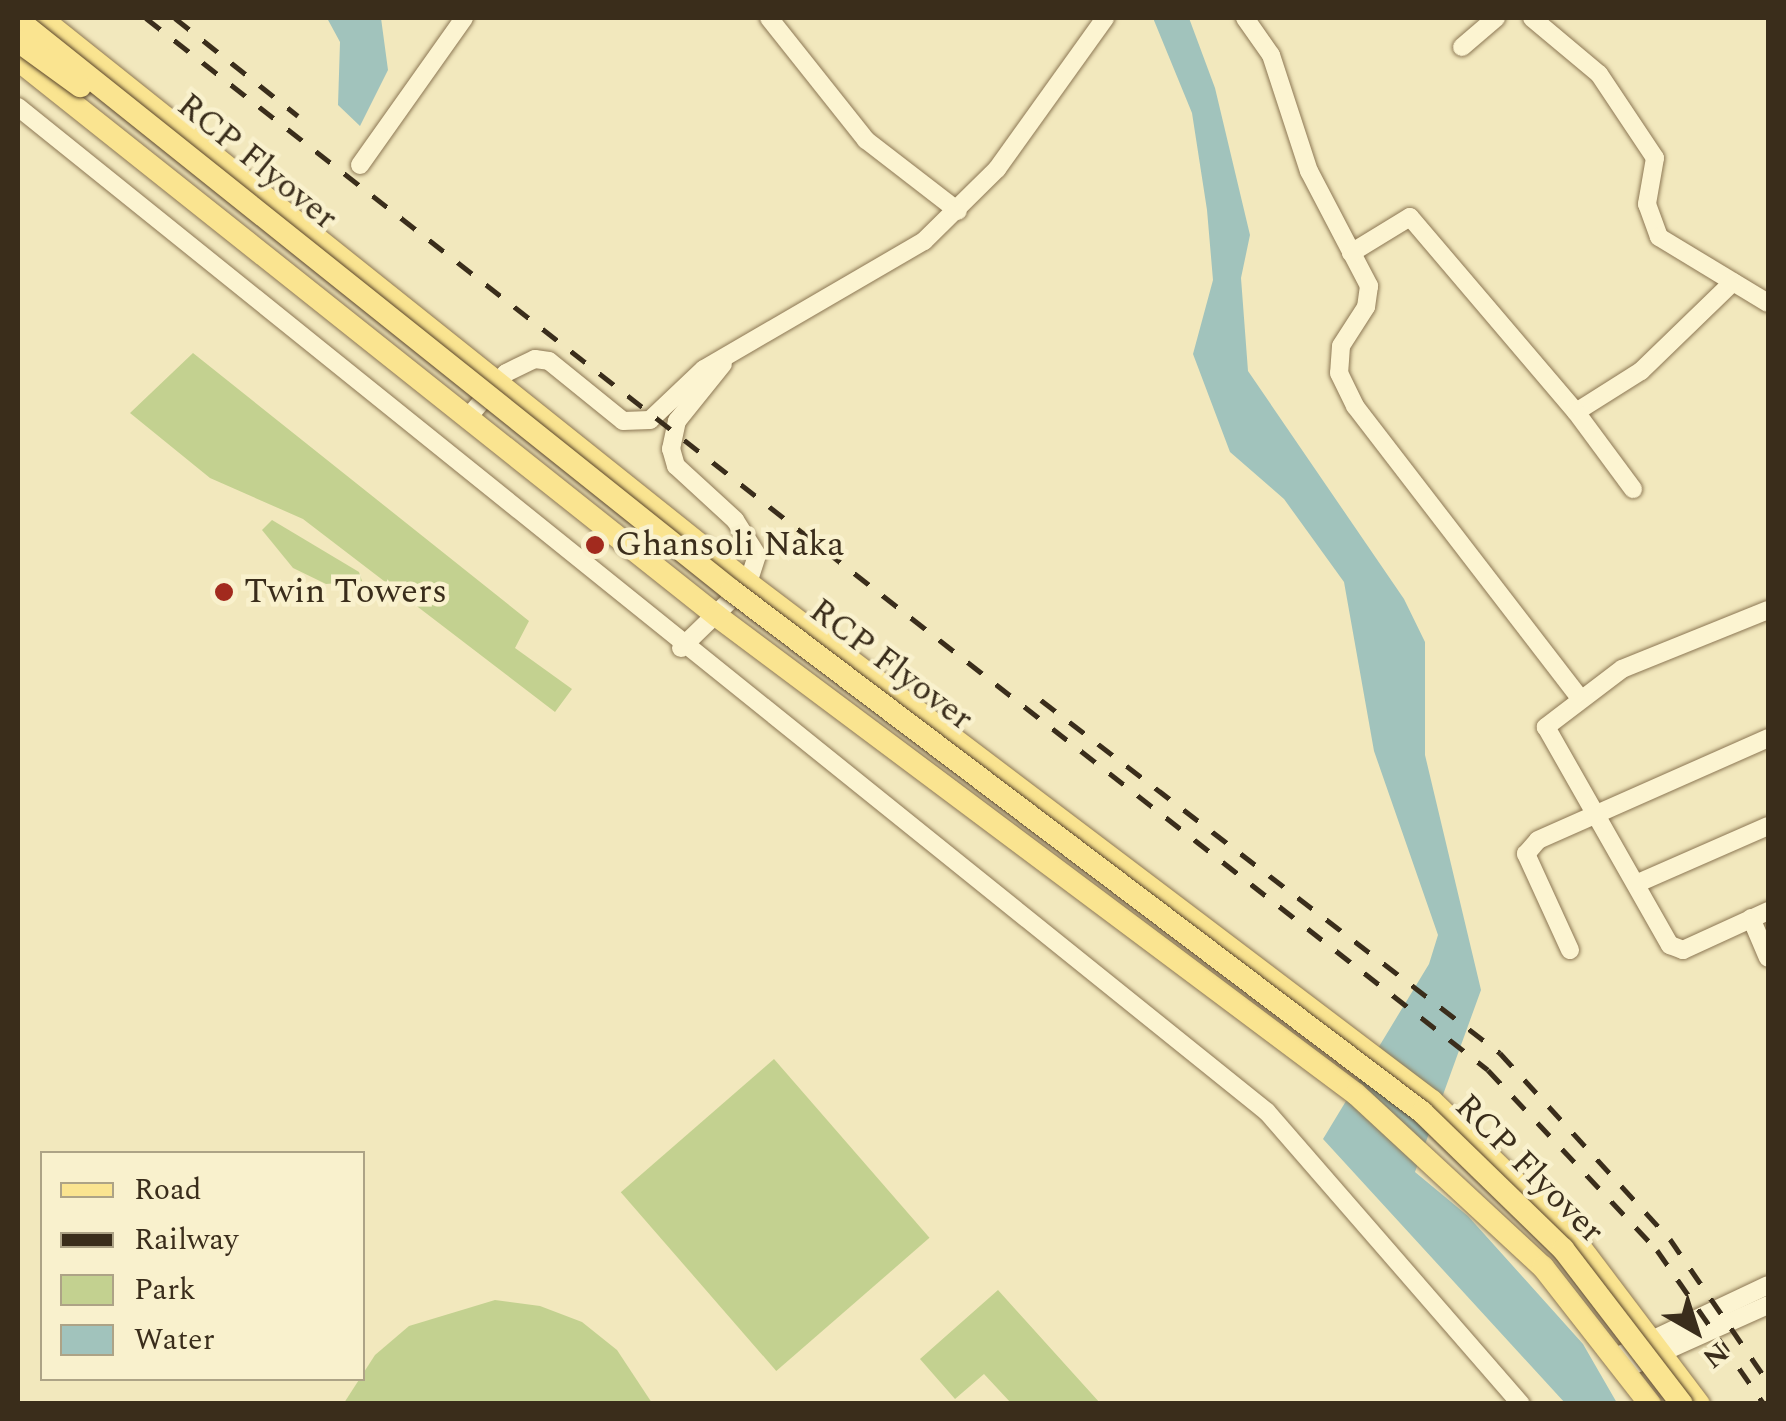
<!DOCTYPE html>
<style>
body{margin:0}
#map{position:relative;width:1786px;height:1421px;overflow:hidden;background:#f2e8bd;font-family:Spectral,serif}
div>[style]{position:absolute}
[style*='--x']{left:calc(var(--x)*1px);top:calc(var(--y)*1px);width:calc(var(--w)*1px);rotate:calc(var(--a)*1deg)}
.green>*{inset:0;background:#c3d190;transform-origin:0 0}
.water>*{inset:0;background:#a1c3bc}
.roads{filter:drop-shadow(0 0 2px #8c7754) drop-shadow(0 0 2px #8c7754)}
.minor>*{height:18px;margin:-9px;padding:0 9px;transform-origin:9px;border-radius:9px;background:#fcf4d1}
.major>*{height:22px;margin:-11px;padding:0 11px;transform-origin:11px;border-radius:11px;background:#fae490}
.rail>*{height:5px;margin-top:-2.5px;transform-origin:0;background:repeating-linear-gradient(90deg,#3a2d1b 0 18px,transparent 0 36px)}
.bridges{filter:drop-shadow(0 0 2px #594429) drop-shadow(0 0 2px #594429)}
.major-bridge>*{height:22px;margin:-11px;padding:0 11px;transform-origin:11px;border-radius:11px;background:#fae490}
.dots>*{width:28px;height:28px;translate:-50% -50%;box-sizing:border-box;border:5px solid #f9f1cd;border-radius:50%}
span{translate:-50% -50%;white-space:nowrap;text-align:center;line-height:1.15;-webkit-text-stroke:9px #f9f1cd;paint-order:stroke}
.street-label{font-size:35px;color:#3a2d1b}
.poi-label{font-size:35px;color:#3a2d1b}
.left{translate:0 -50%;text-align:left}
.frame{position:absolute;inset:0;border:20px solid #3a2d1b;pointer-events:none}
.legend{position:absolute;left:40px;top:1151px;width:325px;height:230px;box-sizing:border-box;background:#f9f1cd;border:2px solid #ada386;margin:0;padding:12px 18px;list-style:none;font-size:30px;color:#3a2d1b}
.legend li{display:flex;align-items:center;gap:20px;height:50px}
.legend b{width:50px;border:2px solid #ada386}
.north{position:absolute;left:1646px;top:1281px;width:100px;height:100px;-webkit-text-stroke:8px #f9f1cd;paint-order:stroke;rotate:141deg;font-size:28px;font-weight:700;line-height:40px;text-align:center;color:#3a2d1b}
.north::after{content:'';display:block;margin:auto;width:35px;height:45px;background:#3a2d1b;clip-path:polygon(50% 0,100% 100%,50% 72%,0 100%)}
</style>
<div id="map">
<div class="green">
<div style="clip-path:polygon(193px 353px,529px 621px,515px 648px,572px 689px,555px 712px,303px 519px,210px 478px,130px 413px)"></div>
<div style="clip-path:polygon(272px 520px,359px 572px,362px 581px,326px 584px,293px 568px,262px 530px)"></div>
<div style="left:774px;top:1059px;width:237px;height:203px;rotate:49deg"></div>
<div style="clip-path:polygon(998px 1290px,1100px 1403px,1011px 1403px,984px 1374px,955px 1399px,920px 1359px)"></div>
<div style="clip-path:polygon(495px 1300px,540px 1306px,582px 1322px,617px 1350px,652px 1403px,344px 1403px,375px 1355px,409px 1326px)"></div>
</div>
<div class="water">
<div style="clip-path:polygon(327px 18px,381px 18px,388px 70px,360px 126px,338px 105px,340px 42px)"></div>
<div style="clip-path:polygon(1153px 18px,1189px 18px,1215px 88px,1250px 235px,1241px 278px,1248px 371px,1404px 599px,1425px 642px,1425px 755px,1481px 990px,1415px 1172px,1468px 1216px,1583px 1344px,1617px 1403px,1565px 1403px,1323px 1139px,1429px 964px,1438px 935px,1374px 751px,1344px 582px,1284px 499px,1230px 452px,1193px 354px,1213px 280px,1207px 210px,1192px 113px)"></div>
</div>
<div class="roads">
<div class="minor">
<div style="--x:769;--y:18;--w:156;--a:51.5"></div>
<div style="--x:866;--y:140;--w:116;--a:37.7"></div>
<div style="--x:1245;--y:18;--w:45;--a:54.9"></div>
<div style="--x:1271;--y:55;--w:122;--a:71.9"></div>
<div style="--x:1309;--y:171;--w:130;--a:62.4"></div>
<div style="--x:1369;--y:286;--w:21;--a:98"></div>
<div style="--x:1366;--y:307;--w:46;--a:122.7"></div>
<div style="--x:1341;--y:346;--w:27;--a:94"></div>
<div style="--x:1339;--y:373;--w:37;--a:64"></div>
<div style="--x:1355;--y:406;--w:367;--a:52.4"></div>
<div style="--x:1532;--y:18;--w:87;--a:39.9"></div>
<div style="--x:1599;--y:74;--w:101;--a:56.3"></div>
<div style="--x:1655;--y:158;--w:47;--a:99.9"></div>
<div style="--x:1647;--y:204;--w:35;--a:70"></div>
<div style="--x:1659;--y:237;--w:127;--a:31.2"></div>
<div style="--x:1462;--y:47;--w:45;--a:-40.5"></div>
<div style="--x:18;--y:107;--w:1603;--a:38.82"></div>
<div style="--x:1267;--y:1112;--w:387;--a:49"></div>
<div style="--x:360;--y:165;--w:180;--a:-54.7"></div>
<div style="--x:1351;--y:253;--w:69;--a:-31.4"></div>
<div style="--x:1410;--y:217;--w:256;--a:49.6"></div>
<div style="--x:1576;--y:412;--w:77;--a:-32.2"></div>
<div style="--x:1641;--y:371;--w:128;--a:-44.1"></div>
<div style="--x:1576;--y:412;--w:96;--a:53.5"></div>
<div style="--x:470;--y:415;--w:55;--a:-49.4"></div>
<div style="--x:506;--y:373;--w:32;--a:-26"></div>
<div style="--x:535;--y:359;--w:14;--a:8"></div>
<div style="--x:549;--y:361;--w:95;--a:39"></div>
<div style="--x:623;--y:421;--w:27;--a:-2"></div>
<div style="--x:650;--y:420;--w:74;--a:-43.4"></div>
<div style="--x:704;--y:369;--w:255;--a:-30.2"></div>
<div style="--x:924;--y:241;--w:103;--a:-44.6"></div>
<div style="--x:997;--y:169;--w:186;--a:-54.4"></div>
<div style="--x:1768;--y:610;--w:157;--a:158"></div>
<div style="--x:1622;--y:669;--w:96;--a:142.7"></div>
<div style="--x:1546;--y:727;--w:251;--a:60.4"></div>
<div style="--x:1670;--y:945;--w:14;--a:21"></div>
<div style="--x:1683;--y:950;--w:94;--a:-24.6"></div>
<div style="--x:681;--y:648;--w:93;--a:-44.1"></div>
<div style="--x:748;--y:583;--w:29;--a:-72"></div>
<div style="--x:757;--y:555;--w:41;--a:-122.2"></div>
<div style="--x:735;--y:520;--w:80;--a:-137.5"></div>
<div style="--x:676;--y:466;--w:18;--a:-106"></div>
<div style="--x:671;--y:449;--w:29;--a:-78"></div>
<div style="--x:677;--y:421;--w:73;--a:-51.1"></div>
<div style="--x:1638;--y:883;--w:142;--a:-23.7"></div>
<div style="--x:1751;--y:918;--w:43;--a:67"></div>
<div style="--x:1570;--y:950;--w:106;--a:-114.6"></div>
<div style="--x:1526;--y:854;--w:18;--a:-49"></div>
<div style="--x:1538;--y:840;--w:252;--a:-23.9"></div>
<div style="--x:1616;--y:1357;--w:168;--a:-25.3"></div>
<div style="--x:1625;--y:1369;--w:157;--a:-24.1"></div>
</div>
<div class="major">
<div style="--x:41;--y:18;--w:905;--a:38.63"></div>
<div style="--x:748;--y:583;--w:858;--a:37.14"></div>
<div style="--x:1432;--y:1101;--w:198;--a:44.2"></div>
<div style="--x:1574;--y:1239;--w:207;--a:52.9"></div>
<div style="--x:18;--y:60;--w:893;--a:38.5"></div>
<div style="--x:717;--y:616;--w:798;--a:36.8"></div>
<div style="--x:1356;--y:1094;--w:255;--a:42.8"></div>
<div style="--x:1543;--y:1267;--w:174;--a:52"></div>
</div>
</div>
<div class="rail">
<div style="--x:146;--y:18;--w:1705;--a:38.09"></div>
<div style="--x:1488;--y:1070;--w:247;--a:46.8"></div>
<div style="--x:1657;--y:1250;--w:188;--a:55.2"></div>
<div style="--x:175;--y:18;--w:157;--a:38.5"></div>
<div style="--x:1041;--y:700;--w:579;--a:37.56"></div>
<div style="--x:1500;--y:1053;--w:252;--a:47.6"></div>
<div style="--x:1670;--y:1239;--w:173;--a:55.6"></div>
</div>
<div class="bridges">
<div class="major-bridge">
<div style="--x:18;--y:20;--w:913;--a:38.64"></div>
<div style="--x:731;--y:590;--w:866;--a:37.07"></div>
<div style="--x:1422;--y:1112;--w:197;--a:44.2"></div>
<div style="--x:1563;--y:1249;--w:195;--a:52.5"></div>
<div style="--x:18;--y:41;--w:77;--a:36"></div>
</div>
</div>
<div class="dots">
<div style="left:595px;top:545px;background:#a22a1e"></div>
<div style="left:224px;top:592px;background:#a22a1e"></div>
</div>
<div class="street-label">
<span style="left:257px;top:162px;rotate:39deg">RCP Flyover</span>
<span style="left:891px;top:665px;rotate:37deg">RCP Flyover</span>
<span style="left:1529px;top:1169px;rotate:45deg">RCP Flyover</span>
</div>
<div class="poi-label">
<span class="left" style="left:615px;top:545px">Ghansoli Naka</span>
<span class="left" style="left:244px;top:592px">Twin Towers</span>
</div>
<div class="frame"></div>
<ul class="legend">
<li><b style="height:12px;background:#fae490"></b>Road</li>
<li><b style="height:12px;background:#3a2d1b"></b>Railway</li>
<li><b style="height:28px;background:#c3d190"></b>Park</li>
<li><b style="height:28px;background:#a1c3bc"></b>Water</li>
</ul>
<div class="north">N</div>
</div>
